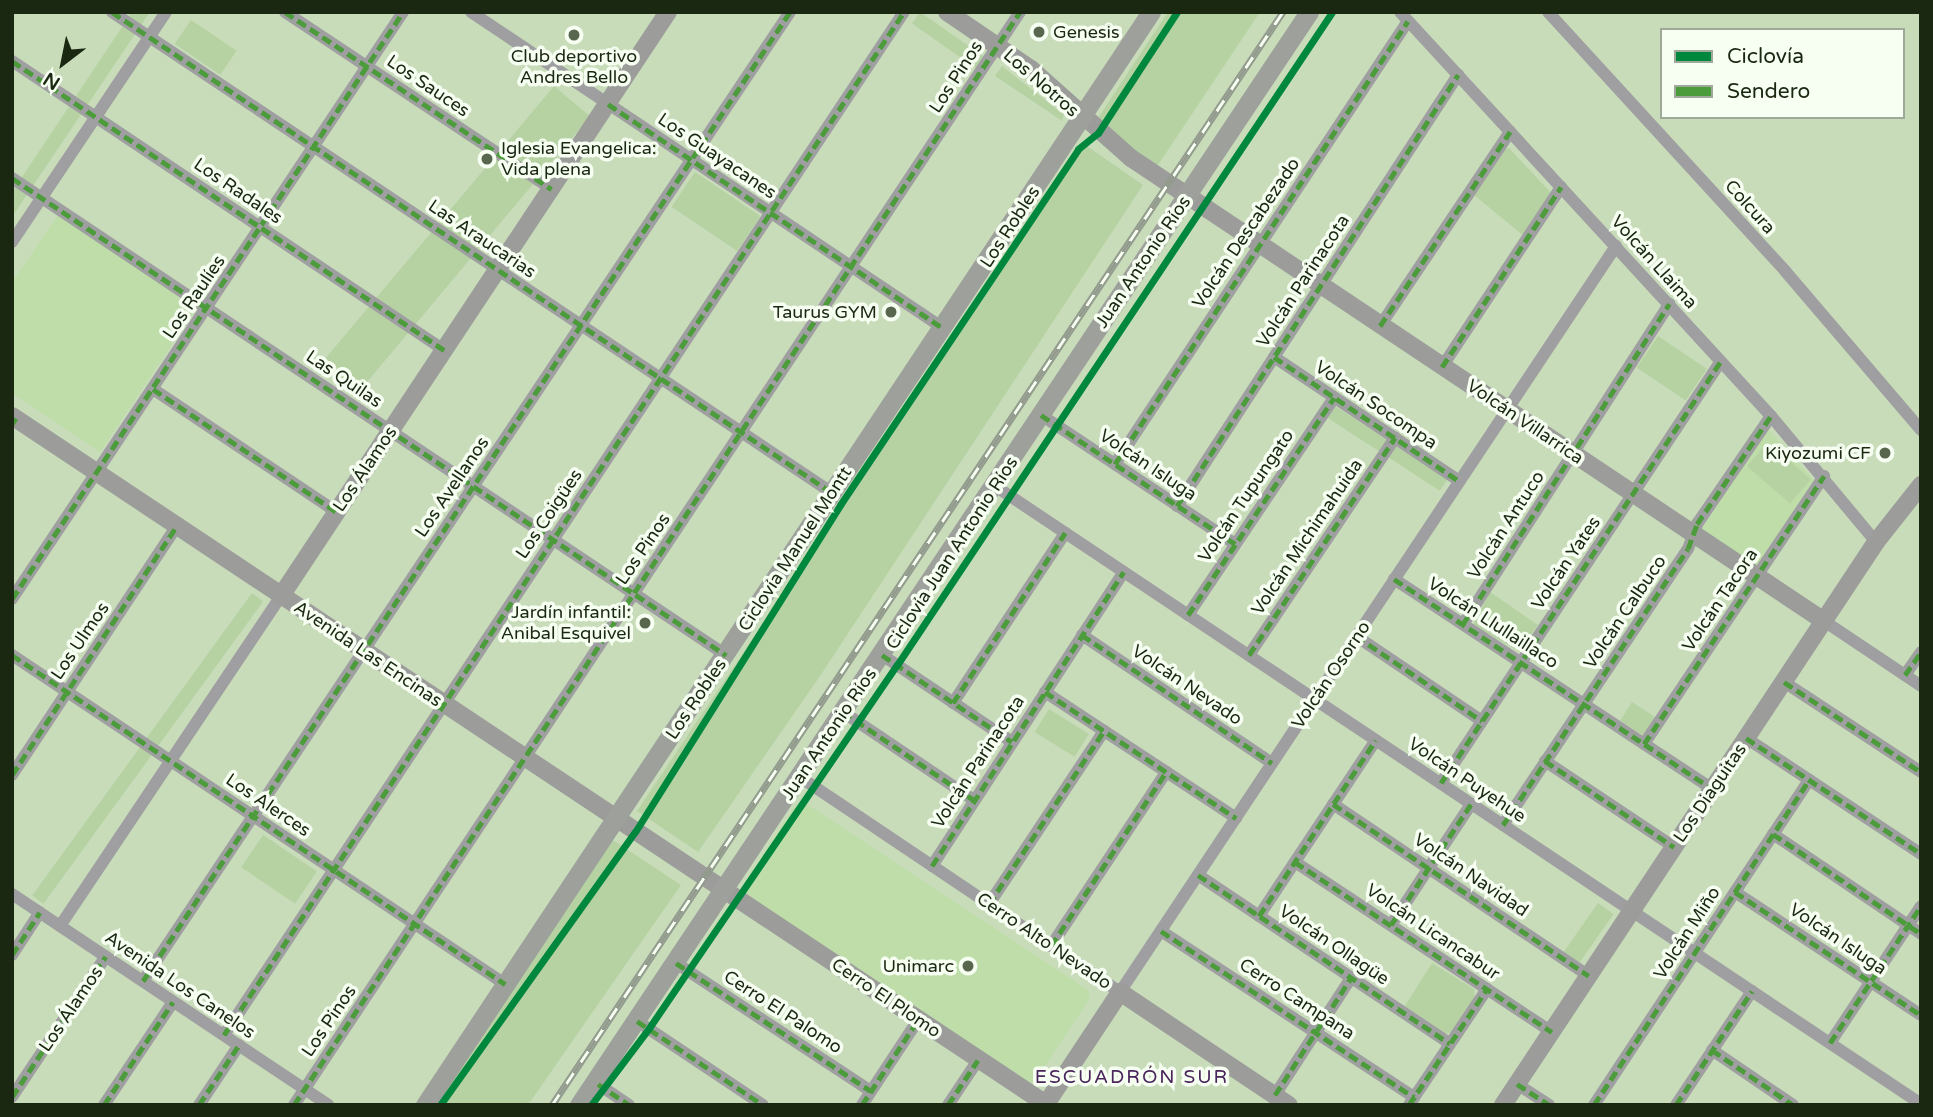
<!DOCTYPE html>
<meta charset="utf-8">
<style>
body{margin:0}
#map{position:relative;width:1933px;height:1117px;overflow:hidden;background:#c8dcba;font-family:"Varela Round",sans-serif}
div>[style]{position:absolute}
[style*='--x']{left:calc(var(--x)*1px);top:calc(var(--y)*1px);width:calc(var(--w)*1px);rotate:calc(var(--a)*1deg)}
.built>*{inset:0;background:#bedda9}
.green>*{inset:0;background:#b6d2a3;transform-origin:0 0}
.street>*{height:12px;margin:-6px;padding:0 6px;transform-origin:6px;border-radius:6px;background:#9f9ea0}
.secondary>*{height:18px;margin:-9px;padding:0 9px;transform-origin:9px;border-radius:9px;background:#9c9d9b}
.primary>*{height:19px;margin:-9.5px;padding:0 9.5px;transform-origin:9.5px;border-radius:9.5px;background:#9da09b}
.rail>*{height:7px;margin-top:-3.5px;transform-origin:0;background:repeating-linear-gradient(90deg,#f7fff3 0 13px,#939b8e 0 26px);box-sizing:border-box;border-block:2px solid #939b8e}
.quiet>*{height:5px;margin-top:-2.5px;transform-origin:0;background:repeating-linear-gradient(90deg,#4c9c3c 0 10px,transparent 0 15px)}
.cycleway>*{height:7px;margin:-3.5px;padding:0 3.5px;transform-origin:3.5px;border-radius:3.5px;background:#00873e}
.dots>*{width:19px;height:19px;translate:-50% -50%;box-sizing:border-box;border:4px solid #f7fff3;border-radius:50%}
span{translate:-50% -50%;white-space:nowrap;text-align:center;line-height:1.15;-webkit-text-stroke:7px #f7fff3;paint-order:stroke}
.poi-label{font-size:18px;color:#1a2711}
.left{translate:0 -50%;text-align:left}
.right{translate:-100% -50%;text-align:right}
.street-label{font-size:18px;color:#1a2711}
.neighbourhood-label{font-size:19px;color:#4a255c;letter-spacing:2px}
.frame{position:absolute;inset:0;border:14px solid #1a2711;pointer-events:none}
.legend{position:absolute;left:1660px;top:28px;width:245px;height:91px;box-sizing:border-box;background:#f7fff3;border:2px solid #9fa999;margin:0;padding:9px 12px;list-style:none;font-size:21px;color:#1a2711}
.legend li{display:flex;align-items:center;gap:14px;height:35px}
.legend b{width:35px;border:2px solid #9fa999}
.north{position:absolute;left:28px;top:28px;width:70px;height:70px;-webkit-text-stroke:5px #f7fff3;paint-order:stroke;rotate:212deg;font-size:19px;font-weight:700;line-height:28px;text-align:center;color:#1a2711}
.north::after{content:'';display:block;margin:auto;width:24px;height:32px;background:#1a2711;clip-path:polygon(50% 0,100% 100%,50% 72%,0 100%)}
</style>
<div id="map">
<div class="built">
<div style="clip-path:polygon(61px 211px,199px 304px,100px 452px,12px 393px,12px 282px)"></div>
<div style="clip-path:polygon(1768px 429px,1815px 481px,1757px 566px,1701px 530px)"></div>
<div style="clip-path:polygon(808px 805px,1088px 990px,1090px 998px,1034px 1082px,1026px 1082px,740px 890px,795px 806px)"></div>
</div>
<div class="green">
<div style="clip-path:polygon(132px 12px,150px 12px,12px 217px,12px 192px)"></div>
<div style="left:920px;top:12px;width:88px;height:14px;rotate:35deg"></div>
<div style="clip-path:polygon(1168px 12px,1260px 12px,1156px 168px,1096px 121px)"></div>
<div style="left:191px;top:20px;width:55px;height:29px;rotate:34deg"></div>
<div style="clip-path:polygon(1002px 66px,1064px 115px,1062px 121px,995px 76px)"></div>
<div style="left:554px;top:86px;width:47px;height:360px;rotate:40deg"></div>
<div style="clip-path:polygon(1084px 144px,1143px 185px,820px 676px,698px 852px,637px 811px)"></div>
<div style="clip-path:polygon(1509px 148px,1553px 195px,1525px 237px,1474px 195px,1502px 150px)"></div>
<div style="left:695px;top:172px;width:79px;height:42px;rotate:34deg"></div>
<div style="left:1658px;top:336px;width:59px;height:38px;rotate:34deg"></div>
<div style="left:1335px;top:406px;width:134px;height:14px;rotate:33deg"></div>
<div style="left:1768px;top:442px;width:57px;height:32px;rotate:41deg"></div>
<div style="clip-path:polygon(1490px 592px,1538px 625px,1520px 652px,1473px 625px)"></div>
<div style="left:252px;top:593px;width:14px;height:374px;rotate:36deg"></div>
<div style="left:1632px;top:702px;width:30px;height:22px;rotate:33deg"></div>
<div style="left:1049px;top:709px;width:47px;height:27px;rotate:32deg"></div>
<div style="left:263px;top:835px;width:65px;height:39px;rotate:34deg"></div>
<div style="clip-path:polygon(610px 838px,681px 885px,528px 1105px,431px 1105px)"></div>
<div style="left:1598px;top:903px;width:19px;height:62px;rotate:35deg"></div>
<div style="clip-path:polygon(1432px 963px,1474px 989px,1475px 999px,1453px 1032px,1440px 1035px,1403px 1009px)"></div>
</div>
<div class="street">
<div style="--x:112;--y:12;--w:868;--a:33.73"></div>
<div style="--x:285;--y:12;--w:320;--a:33.6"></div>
<div style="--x:471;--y:12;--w:568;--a:33.8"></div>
<div style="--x:1400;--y:12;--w:549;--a:47.44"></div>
<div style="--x:1771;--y:416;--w:164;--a:50.2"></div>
<div style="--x:1548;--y:12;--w:352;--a:47.5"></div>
<div style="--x:1786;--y:272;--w:208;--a:49.5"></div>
<div style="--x:12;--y:61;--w:520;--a:33.78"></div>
<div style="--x:12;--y:178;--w:859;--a:33.75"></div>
<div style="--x:12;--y:242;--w:277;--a:-56.2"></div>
<div style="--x:1380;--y:326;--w:234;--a:-56.2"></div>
<div style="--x:1274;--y:357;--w:223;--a:33.8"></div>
<div style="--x:1442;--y:367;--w:216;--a:-56.5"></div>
<div style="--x:153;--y:389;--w:221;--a:33.8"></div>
<div style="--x:1041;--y:415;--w:233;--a:33.6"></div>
<div style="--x:1115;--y:464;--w:531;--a:-56.52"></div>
<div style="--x:995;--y:486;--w:1113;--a:33.72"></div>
<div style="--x:1177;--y:506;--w:515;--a:-56.9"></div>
<div style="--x:1394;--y:579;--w:382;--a:33.4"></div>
<div style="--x:12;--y:599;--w:705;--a:-56.33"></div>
<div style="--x:1188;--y:615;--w:262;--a:-56.1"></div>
<div style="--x:1824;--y:621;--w:117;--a:33.8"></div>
<div style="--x:1463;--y:624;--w:381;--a:-57.2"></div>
<div style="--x:1082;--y:635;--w:229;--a:34"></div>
<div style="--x:1356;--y:636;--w:152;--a:34"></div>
<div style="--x:12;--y:655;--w:593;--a:33.72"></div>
<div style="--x:882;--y:655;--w:156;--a:33.8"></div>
<div style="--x:1249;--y:655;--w:262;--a:-56.1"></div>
<div style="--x:1905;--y:675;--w:28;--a:-55"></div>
<div style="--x:1784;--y:682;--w:164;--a:33.3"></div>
<div style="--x:1045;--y:692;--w:229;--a:33.4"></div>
<div style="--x:953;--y:703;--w:204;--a:-56.6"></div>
<div style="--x:843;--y:712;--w:158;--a:33.9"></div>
<div style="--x:1746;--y:738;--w:210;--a:33.5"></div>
<div style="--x:1644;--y:744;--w:323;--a:-56.1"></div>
<div style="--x:1545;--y:761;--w:155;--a:33.7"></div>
<div style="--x:12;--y:775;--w:299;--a:-56.5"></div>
<div style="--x:800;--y:777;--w:386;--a:33.9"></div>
<div style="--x:1120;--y:992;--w:896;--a:-56.38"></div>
<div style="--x:1441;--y:783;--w:506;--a:-56.44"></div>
<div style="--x:1333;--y:804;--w:308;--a:33.9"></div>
<div style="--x:1503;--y:825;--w:332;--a:-56.2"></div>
<div style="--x:1688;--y:549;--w:27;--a:-70"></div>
<div style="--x:1697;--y:524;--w:131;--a:-55.6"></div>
<div style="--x:1773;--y:834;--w:179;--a:34"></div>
<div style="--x:1295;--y:862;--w:308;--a:33.5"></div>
<div style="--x:932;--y:866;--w:351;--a:-56.9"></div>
<div style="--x:1198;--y:875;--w:303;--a:33.8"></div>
<div style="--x:1735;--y:892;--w:223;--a:33.5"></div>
<div style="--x:12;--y:894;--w:380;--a:33.7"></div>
<div style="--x:989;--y:904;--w:208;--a:-56.4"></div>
<div style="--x:1259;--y:916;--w:211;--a:-56.4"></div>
<div style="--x:1391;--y:925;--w:145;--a:-56.5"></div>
<div style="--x:60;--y:926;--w:397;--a:-56.2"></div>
<div style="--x:1161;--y:931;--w:303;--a:33.3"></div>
<div style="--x:1051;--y:946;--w:209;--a:-56.5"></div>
<div style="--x:12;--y:955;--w:51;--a:-56.9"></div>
<div style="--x:676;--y:963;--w:233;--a:33.3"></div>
<div style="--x:143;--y:981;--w:1165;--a:-56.27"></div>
<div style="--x:637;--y:1021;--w:151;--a:33.7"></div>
<div style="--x:224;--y:1035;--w:1228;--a:-56.39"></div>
<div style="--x:1830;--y:1043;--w:164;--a:-56.4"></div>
<div style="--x:1712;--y:1050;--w:98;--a:34.2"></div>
<div style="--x:595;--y:1082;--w:41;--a:34.1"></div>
<div style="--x:1517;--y:1084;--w:38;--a:33"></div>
<div style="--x:1275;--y:1095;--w:140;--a:-57"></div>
<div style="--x:12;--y:1097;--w:169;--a:-56.3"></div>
<div style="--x:104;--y:1105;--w:124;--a:-56.2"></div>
<div style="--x:199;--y:1105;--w:72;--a:-56.3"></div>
<div style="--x:294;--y:1105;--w:1312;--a:-56.41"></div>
<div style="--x:862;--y:1105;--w:102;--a:-56.6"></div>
<div style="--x:948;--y:1105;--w:54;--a:-56.3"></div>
<div style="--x:1409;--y:1105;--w:140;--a:-56.1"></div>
<div style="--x:1594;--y:1105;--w:390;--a:-56.5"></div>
<div style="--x:1676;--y:1105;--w:137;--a:-56.3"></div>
</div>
<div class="secondary">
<div style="--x:947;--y:12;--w:102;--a:34.2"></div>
<div style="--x:1031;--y:69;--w:134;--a:41.7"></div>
<div style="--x:1131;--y:158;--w:833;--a:33.75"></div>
<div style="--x:12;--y:416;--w:1242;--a:33.64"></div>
<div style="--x:1046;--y:1104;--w:134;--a:-56.5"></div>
<div style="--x:1120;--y:992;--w:203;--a:33.8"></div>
<div style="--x:281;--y:596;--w:701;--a:-56.47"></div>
<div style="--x:1503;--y:1105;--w:675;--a:-56.47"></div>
<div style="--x:1876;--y:542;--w:73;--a:-51.7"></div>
</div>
<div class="primary">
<div style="--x:425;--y:1105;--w:1312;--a:-56.41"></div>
<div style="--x:579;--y:1105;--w:1314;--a:-56.26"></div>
</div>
<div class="rail">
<div style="--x:552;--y:1105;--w:1315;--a:-56.23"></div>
</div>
<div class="quiet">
<div style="--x:112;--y:12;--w:868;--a:33.73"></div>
<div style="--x:285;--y:12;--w:320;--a:33.6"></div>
<div style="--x:12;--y:61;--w:520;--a:33.78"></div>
<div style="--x:608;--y:104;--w:403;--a:33.8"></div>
<div style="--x:12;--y:178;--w:859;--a:33.75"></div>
<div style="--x:1380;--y:326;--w:234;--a:-56.2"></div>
<div style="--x:1274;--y:357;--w:223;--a:33.8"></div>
<div style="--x:1442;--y:367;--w:216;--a:-56.5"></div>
<div style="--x:153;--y:389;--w:221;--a:33.8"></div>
<div style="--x:1041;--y:415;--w:233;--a:33.6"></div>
<div style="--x:12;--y:424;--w:7;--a:-56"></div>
<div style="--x:1115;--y:464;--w:531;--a:-56.52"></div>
<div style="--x:1177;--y:506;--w:515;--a:-56.9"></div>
<div style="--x:1394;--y:579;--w:382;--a:33.4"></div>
<div style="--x:12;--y:599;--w:705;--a:-56.33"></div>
<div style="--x:1188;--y:615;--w:262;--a:-56.1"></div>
<div style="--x:1463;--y:624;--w:381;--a:-57.2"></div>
<div style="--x:1082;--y:635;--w:229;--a:34"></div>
<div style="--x:1356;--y:636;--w:152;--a:34"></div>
<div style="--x:12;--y:655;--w:593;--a:33.72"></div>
<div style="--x:882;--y:655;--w:156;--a:33.8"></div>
<div style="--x:1249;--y:655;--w:262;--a:-56.1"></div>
<div style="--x:1905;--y:675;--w:28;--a:-55"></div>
<div style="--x:1784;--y:682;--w:164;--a:33.3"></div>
<div style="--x:1045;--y:692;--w:229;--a:33.4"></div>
<div style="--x:953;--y:703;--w:204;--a:-56.6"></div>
<div style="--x:843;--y:712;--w:158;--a:33.9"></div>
<div style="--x:1746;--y:738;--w:210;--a:33.5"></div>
<div style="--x:1644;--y:744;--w:323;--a:-56.1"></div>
<div style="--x:1545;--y:761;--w:155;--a:33.7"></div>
<div style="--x:12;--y:775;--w:299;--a:-56.5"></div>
<div style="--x:1441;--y:783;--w:506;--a:-56.44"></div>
<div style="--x:1333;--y:804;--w:308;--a:33.9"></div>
<div style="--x:1503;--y:825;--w:332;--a:-56.2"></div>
<div style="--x:1688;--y:549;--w:27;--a:-70"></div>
<div style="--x:1697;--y:524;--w:131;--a:-55.6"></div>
<div style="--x:1773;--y:834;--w:179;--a:34"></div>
<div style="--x:1295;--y:862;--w:308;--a:33.5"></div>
<div style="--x:932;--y:866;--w:351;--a:-56.9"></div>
<div style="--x:1198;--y:875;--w:303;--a:33.8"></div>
<div style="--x:1735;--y:892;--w:223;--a:33.5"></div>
<div style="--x:989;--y:904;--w:208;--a:-56.4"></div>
<div style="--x:1259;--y:916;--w:211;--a:-56.4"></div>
<div style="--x:1391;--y:925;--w:145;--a:-56.5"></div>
<div style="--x:1161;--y:931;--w:303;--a:33.3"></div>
<div style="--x:1051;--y:946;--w:209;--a:-56.5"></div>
<div style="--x:12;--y:955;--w:51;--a:-56.9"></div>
<div style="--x:676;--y:963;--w:233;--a:33.3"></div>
<div style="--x:143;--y:981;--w:1165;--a:-56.27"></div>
<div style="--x:637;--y:1021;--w:151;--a:33.7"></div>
<div style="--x:224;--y:1035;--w:1228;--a:-56.39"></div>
<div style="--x:1830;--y:1043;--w:164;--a:-56.4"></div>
<div style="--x:1712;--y:1050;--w:98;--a:34.2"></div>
<div style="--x:598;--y:1084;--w:37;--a:34"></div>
<div style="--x:1517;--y:1084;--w:38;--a:33"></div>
<div style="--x:1275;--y:1095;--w:140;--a:-57"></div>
<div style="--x:12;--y:1097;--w:169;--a:-56.3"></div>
<div style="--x:104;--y:1105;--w:124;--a:-56.2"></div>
<div style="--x:199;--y:1105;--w:72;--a:-56.3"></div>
<div style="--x:294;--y:1105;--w:1312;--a:-56.41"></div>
<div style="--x:862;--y:1105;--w:102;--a:-56.6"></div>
<div style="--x:948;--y:1105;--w:54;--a:-56.3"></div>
<div style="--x:1409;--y:1105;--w:140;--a:-56.1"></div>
<div style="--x:1594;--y:1105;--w:390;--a:-56.5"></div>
<div style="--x:1676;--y:1105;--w:137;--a:-56.3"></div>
</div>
<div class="cycleway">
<div style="--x:440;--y:1105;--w:335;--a:-54.5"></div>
<div style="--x:635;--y:832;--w:386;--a:-57.9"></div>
<div style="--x:840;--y:505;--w:428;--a:-56.2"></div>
<div style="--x:1078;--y:149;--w:26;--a:-39"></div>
<div style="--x:1098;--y:133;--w:145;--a:-56.9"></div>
<div style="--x:591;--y:1105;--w:96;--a:-53"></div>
<div style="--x:649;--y:1028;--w:440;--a:-55.7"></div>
<div style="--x:897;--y:665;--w:785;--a:-56.33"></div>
</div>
<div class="dots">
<div style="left:1039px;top:32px;background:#57664c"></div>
<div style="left:574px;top:35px;background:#57664c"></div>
<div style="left:487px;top:159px;background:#57664c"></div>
<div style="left:891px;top:312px;background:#57664c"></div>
<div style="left:1885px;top:453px;background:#57664c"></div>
<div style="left:645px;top:623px;background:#57664c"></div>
<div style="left:968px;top:966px;background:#57664c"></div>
</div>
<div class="poi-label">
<span class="left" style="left:1053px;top:32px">Genesis</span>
<span style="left:574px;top:67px">Club deportivo<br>Andres Bello</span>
<span class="left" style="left:501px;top:159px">Iglesia Evangelica:<br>Vida plena</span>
<span class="right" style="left:877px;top:312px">Taurus GYM</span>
<span class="right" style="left:1871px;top:453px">Kiyozumi CF</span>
<span class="right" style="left:631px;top:623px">Jardín infantil:<br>Anibal Esquivel</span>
<span class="right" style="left:954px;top:966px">Unimarc</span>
</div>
<div class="street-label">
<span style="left:956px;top:77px;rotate:-57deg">Los Pinos</span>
<span style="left:1041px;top:83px;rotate:41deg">Los Notros</span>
<span style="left:428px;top:86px;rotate:34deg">Los Sauces</span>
<span style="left:717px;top:156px;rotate:34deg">Los Guayacanes</span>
<span style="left:238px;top:191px;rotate:34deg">Los Radales</span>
<span style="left:1750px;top:207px;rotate:48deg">Colcura</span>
<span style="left:1010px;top:227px;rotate:-57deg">Los Robles</span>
<span style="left:1246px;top:233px;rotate:-56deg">Volcán Descabezado</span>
<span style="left:482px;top:239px;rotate:34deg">Las Araucarias</span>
<span style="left:1143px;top:262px;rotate:-56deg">Juan Antonio Ríos</span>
<span style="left:1654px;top:262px;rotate:48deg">Volcán Llaima</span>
<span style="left:1303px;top:281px;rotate:-57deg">Volcán Parinacota</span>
<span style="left:194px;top:297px;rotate:-56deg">Los Raulíes</span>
<span style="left:344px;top:379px;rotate:34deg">Las Quilas</span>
<span style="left:1376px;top:405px;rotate:34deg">Volcán Socompa</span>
<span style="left:1525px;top:422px;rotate:34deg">Volcán Villarrica</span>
<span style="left:1148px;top:465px;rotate:34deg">Volcán Isluga</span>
<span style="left:365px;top:469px;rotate:-56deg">Los Álamos</span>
<span style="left:452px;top:487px;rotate:-56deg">Los Avellanos</span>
<span style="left:1246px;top:496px;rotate:-56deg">Volcán Tupungato</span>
<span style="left:549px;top:514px;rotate:-56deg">Los Coigües</span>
<span style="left:1506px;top:525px;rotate:-57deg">Volcán Antuco</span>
<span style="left:1307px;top:537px;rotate:-56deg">Volcán Michimahuida</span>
<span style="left:643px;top:549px;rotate:-56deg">Los Pinos</span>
<span style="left:795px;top:549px;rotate:-57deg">Ciclovía Manuel Montt</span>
<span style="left:952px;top:553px;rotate:-57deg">Ciclovía Juan Antonio Ríos</span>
<span style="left:1566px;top:563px;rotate:-56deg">Volcán Yates</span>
<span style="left:1720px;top:600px;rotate:-56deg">Volcán Tacora</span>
<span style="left:1625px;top:612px;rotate:-56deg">Volcán Calbuco</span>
<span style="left:1493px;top:623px;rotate:33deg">Volcán Llullaillaco</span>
<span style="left:80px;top:641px;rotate:-56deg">Los Ulmos</span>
<span style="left:368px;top:654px;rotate:34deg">Avenida Las Encinas</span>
<span style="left:1331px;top:675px;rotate:-56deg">Volcán Osorno</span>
<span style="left:1187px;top:685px;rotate:34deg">Volcán Nevado</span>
<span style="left:696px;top:699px;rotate:-56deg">Los Robles</span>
<span style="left:829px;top:734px;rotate:-56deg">Juan Antonio Ríos</span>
<span style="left:978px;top:762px;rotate:-57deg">Volcán Parinacota</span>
<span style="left:1467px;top:780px;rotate:34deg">Volcán Puyehue</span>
<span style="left:1710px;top:793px;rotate:-56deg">Los Diaguitas</span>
<span style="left:268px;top:805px;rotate:34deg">Los Alerces</span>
<span style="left:1471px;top:875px;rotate:34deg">Volcán Navidad</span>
<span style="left:1433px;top:932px;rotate:34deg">Volcán Licancabur</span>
<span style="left:1687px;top:933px;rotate:-57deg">Volcán Miño</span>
<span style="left:1838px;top:939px;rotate:34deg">Volcán Isluga</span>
<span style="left:1044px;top:941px;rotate:34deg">Cerro Alto Nevado</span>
<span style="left:1334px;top:945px;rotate:34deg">Volcán Ollagüe</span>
<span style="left:180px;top:985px;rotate:34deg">Avenida Los Canelos</span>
<span style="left:886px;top:998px;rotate:34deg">Cerro El Plomo</span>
<span style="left:1297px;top:999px;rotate:33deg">Cerro Campana</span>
<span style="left:71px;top:1009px;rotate:-56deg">Los Álamos</span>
<span style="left:783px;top:1012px;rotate:33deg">Cerro El Palomo</span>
<span style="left:329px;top:1021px;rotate:-56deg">Los Pinos</span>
</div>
<div class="neighbourhood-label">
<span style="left:1132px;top:1078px">ESCUADRÓN SUR</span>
</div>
<div class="frame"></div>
<ul class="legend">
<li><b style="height:9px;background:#00873e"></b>Ciclovía</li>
<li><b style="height:9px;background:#4c9c3c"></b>Sendero</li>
</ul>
<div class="north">N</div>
</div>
